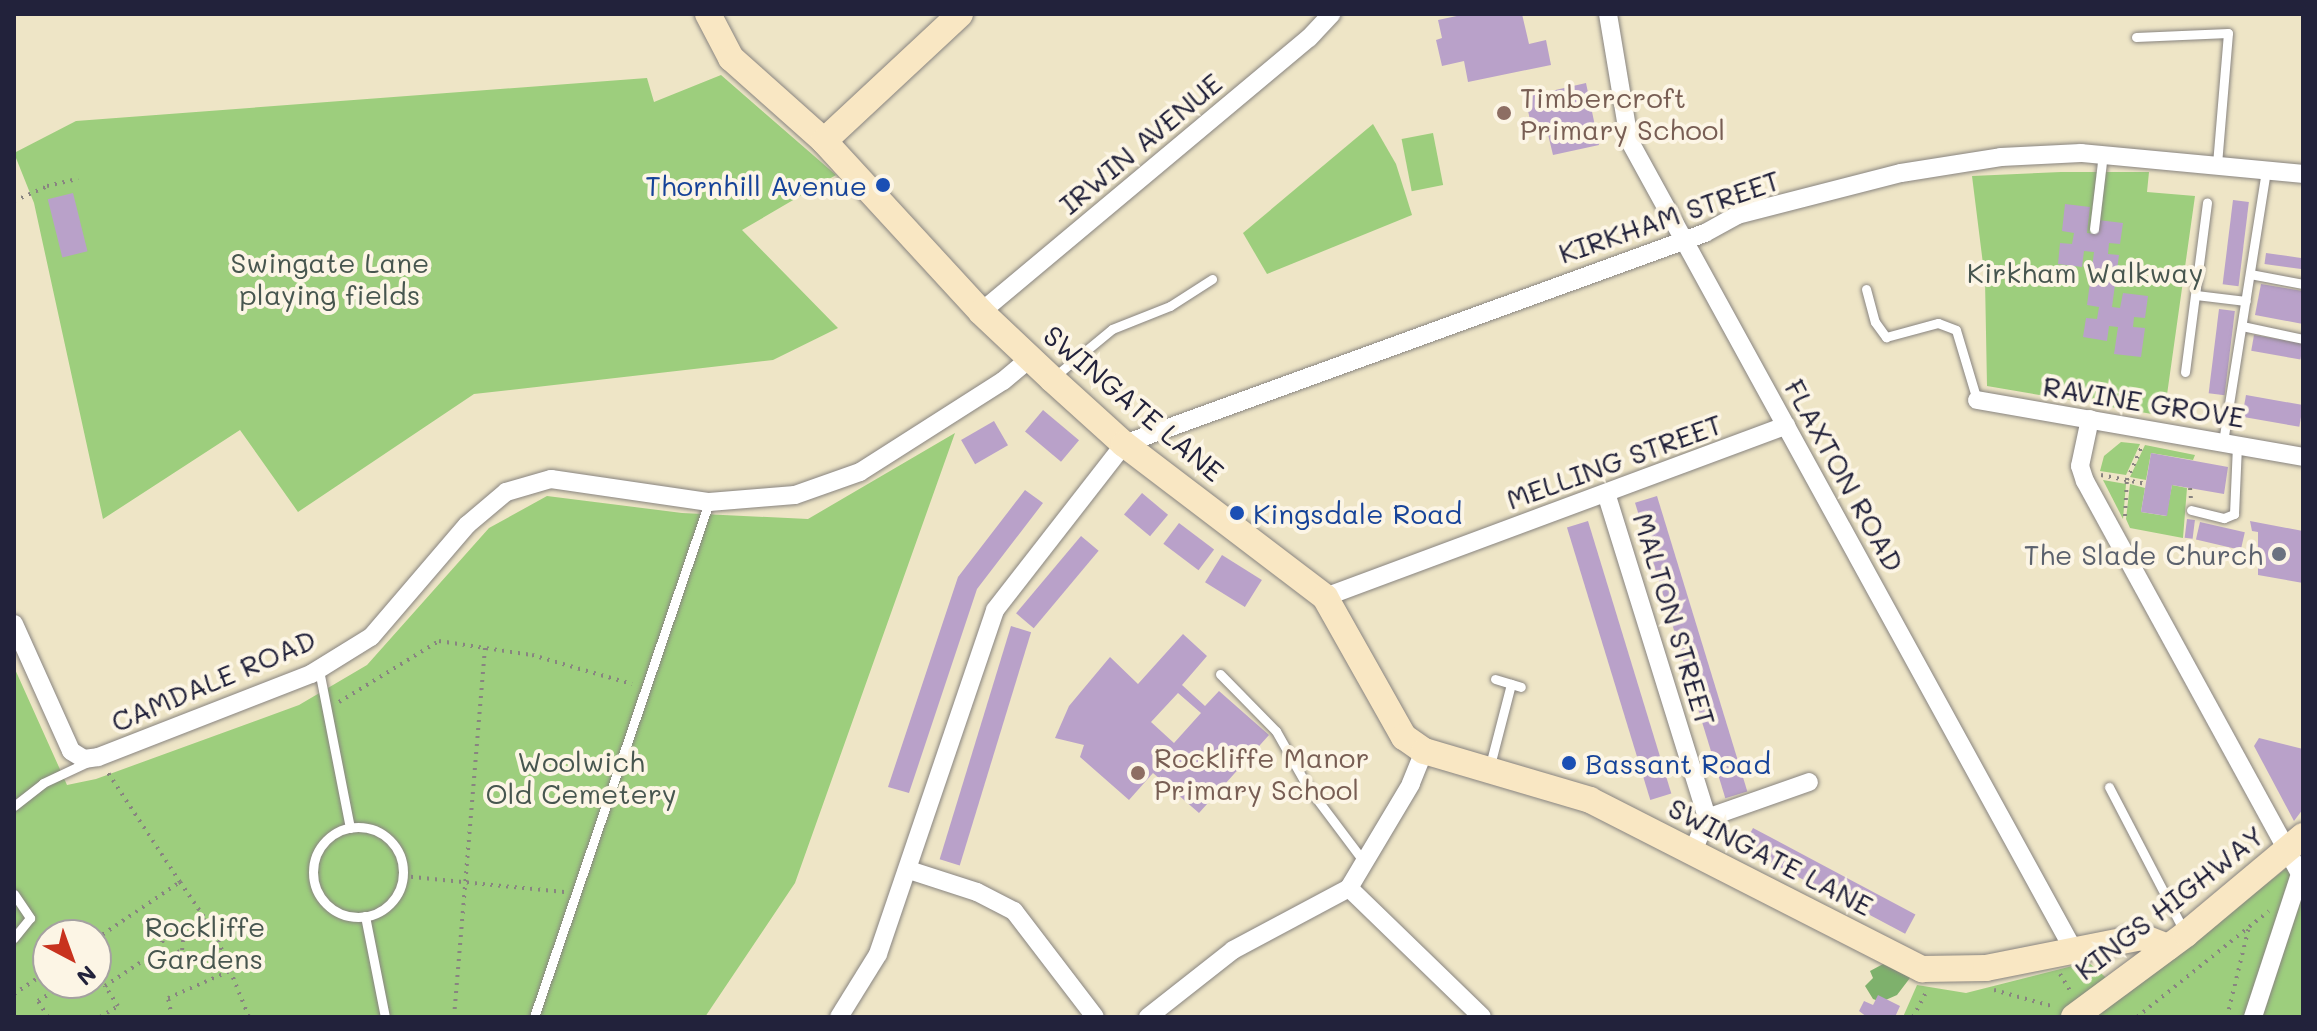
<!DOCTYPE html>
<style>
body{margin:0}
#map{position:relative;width:2317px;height:1031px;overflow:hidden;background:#eee5c6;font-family:Mali,sans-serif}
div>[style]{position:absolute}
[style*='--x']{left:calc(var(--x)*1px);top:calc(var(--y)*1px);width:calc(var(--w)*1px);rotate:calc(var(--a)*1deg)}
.green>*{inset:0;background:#9dce7d;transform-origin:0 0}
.forest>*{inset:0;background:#7eb16c}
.building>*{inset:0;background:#b9a1c9;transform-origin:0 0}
.path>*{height:4px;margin-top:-2px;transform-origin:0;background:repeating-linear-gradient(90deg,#888480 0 2px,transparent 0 8px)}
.roads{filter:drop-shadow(0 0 2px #888480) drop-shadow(0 0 2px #888480)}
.lane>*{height:9px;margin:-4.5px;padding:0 4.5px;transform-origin:4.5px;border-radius:4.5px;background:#fff}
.lane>.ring{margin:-4.5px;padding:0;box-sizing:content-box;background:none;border:9px solid #fff;border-radius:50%}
.street>*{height:18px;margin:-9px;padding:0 9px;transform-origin:9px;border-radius:9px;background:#fff}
.secondary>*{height:26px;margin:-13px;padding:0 13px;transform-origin:13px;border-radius:13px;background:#f9e7c3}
.dots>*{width:22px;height:22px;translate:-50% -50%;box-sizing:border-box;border:4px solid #fcf5e5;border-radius:50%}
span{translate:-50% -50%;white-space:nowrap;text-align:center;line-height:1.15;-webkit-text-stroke:8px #fcf5e5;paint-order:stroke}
.education-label{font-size:28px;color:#785e54}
.left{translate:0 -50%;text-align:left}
.street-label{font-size:28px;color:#22223b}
.transit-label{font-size:28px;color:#164399}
.right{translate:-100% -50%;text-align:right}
.park-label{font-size:28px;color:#47564f}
.worship-label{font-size:28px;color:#5b616d}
.frame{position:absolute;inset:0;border:16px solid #22223b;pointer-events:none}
.north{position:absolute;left:32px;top:919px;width:80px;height:80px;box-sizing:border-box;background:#fcf5e5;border:2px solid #a5a1a1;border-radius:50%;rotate:139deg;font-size:22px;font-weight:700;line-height:32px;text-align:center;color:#22223b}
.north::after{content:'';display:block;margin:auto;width:28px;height:36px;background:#c8321e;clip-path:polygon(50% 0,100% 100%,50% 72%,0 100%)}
</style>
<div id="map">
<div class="green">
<div style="clip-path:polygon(721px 75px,836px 175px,742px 230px,838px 328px,773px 360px,474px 394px,298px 512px,240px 430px,103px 519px,34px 203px,14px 153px,76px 121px,647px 78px,654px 102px)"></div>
<div style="clip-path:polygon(1373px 124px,1396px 164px,1412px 215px,1267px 274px,1243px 233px)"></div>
<div style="left:1433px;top:133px;width:53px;height:32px;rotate:79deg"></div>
<div style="clip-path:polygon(2061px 172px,2149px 172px,2147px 192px,2195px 196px,2164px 416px,1987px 386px,1985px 280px,1972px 176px)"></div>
<div style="clip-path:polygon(evenodd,955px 433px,795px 883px,705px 1017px,14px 1017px,14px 667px,67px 785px,96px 779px,299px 705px,367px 665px,489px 528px,547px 496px,682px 513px,808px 519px,955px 433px,48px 935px,96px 935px,96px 983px,48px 983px,48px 935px)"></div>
<div style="clip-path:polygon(2121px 442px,2140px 444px,2126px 475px,2100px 471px,2104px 456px)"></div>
<div style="clip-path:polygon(2145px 445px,2195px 455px,2193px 460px,2151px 453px,2146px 480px,2130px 477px)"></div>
<div style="clip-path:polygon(2103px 480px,2126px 484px,2123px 519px)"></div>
<div style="clip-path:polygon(2130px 484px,2145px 488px,2141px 512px,2166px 516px,2172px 485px,2187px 488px,2183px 538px,2130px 528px,2126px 519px)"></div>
<div style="clip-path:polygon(2303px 855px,2303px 1017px,1903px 1017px,1917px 985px,1966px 993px,2088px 962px,2126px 995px)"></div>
</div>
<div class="forest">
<div style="clip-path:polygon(1885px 963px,1913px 974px,1897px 995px,1881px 1002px,1873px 999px,1865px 986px,1873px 978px,1870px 971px)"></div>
</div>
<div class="building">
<div style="clip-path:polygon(1466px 14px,1522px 14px,1529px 44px,1546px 40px,1551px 65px,1468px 82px,1464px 61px,1442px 66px,1436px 40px,1442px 38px,1438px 20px)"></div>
<div style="clip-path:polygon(1586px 83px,1599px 145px,1553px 155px,1546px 126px,1532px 129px,1525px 97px)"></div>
<div style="left:73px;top:193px;width:60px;height:26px;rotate:76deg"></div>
<div style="left:2233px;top:200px;width:16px;height:85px;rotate:7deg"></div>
<div style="clip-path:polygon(2065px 204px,2090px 207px,2087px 233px,2096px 234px,2098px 220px,2123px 223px,2120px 244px,2109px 243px,2108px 254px,2119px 255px,2112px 307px,2120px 308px,2123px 293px,2148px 296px,2145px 318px,2134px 317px,2133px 327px,2145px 328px,2141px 357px,2114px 354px,2118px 327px,2109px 326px,2107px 341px,2083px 337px,2086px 318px,2097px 319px,2099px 307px,2087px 305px,2094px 252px,2084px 251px,2082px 267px,2058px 264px,2060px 243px,2072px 244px,2074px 233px,2062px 231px)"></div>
<div style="left:2266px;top:253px;width:37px;height:11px;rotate:8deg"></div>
<div style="clip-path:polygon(2261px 284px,2303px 291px,2303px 324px,2255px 315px)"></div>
<div style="left:2219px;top:309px;width:16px;height:85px;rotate:7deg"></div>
<div style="left:2254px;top:335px;width:50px;height:16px;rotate:10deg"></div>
<div style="left:2246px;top:395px;width:58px;height:22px;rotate:10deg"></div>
<div style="left:1043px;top:410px;width:47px;height:28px;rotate:40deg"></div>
<div style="left:994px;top:421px;width:28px;height:38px;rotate:60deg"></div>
<div style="clip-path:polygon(2151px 453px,2228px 467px,2224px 494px,2172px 485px,2167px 516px,2141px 512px)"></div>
<div style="clip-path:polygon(1025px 490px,1043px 503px,977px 589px,909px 793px,888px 787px,958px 577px)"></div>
<div style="left:1142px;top:493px;width:34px;height:28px;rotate:40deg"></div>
<div style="left:1657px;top:496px;width:309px;height:23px;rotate:73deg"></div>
<div style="left:2187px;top:519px;width:8px;height:19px;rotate:7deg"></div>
<div style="left:1588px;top:521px;width:285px;height:22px;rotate:73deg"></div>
<div style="clip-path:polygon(2250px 521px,2303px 531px,2303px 583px,2258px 575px,2258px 532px,2252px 531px)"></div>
<div style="left:2200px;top:522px;width:46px;height:18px;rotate:13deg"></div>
<div style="left:1179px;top:523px;width:44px;height:26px;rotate:37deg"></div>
<div style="left:1081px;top:536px;width:23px;height:101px;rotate:40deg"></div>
<div style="left:1222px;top:555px;width:47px;height:32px;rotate:32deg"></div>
<div style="left:1011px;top:626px;width:21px;height:244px;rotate:17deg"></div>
<div style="clip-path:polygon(evenodd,1183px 634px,1207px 656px,1182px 685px,1205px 706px,1219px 691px,1269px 735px,1199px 813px,1153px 773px,1129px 800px,1080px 757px,1084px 745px,1055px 738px,1069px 706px,1110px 657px,1138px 684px,1183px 634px,1178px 693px,1201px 713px,1174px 743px,1151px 722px,1178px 693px)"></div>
<div style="clip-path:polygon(2259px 738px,2303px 749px,2303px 809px,2294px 821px,2254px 746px)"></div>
<div style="left:1753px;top:828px;width:184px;height:22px;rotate:28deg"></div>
<div style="clip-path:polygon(1878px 995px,1900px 1006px,1895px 1017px,1867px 1017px,1859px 1011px,1864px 1001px,1873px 1005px)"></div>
</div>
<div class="path">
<div style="--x:14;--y:201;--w:36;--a:-24"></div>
<div style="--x:47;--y:186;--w:32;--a:-13"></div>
<div style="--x:2101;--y:475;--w:46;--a:11.3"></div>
<div style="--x:2190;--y:488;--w:11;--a:85"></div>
<div style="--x:2125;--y:516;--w:36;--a:-87"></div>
<div style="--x:2127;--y:480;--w:35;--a:-66"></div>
<div style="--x:339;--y:702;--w:117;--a:-31.4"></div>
<div style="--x:439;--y:641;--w:94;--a:8.6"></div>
<div style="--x:532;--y:655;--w:104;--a:16.2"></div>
<div style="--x:403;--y:876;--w:162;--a:5.7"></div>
<div style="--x:180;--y:882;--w:62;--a:55.5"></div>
<div style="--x:215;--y:933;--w:91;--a:68"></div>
<div style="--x:96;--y:939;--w:102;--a:-34.2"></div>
<div style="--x:180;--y:882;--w:131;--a:-123.4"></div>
<div style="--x:159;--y:950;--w:18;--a:-68"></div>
<div style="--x:166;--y:933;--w:18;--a:0"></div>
<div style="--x:96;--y:972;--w:17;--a:57"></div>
<div style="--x:2060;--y:974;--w:23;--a:59"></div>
<div style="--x:1994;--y:990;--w:63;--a:15.6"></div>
<div style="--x:14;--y:994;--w:41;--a:-34.1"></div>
<div style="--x:48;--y:1017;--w:19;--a:-122"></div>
<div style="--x:38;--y:1001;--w:34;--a:-32"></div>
<div style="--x:100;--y:1017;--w:21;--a:-31"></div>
<div style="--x:118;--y:1006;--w:24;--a:-123"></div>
<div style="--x:105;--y:986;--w:65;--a:-33.7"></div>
<div style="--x:159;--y:950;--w:13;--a:27"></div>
<div style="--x:171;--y:956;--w:13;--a:-29"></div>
<div style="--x:182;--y:950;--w:17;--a:-83"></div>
<div style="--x:184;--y:933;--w:26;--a:-32"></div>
<div style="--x:172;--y:1017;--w:19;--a:-102"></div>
<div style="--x:168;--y:998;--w:70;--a:-23.6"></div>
<div style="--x:454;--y:1017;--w:371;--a:-85.2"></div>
<div style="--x:1913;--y:1017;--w:30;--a:-62"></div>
<div style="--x:2137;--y:1017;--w:169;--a:-38.8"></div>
<div style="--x:2227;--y:1017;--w:93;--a:-76.3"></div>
</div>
<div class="roads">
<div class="lane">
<div style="--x:2136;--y:37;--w:92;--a:-2.5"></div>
<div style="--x:2228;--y:33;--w:131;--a:94.8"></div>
<div style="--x:2094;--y:229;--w:77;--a:-83.2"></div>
<div style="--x:2250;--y:274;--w:54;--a:10.7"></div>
<div style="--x:1866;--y:289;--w:34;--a:75"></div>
<div style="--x:1875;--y:322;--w:19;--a:54"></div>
<div style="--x:1886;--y:337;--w:54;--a:-15.1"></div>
<div style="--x:1938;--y:323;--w:19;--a:21"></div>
<div style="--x:1956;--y:330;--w:73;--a:73.3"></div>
<div style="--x:2196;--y:295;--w:50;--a:6.8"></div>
<div style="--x:2242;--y:326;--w:62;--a:12"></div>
<div style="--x:2185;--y:372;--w:171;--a:-82.6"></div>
<div style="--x:1054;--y:377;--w:75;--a:-39.6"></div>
<div style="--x:1112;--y:329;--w:62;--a:-21.6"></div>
<div style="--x:1170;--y:306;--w:50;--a:-32.7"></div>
<div style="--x:2223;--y:442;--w:276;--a:-81"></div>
<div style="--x:2191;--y:510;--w:34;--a:14"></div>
<div style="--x:2224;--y:518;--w:11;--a:-22"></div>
<div style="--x:2234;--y:514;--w:69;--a:-87.5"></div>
<div style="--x:319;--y:670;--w:161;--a:78.9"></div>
<div style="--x:1220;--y:674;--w:80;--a:45.5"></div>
<div style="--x:1276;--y:731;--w:63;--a:60.6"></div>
<div style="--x:1307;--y:786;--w:95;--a:53.1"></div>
<div style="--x:1495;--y:679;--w:27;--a:17"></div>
<div style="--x:1489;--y:769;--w:88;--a:-75.5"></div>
<div style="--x:2109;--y:787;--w:162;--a:62.5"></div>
<div style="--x:14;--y:806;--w:37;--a:-38"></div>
<div style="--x:43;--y:783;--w:52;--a:-25.1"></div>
<div class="ring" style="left:313px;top:827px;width:81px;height:81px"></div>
<div style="--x:14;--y:894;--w:29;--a:56"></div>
<div style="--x:30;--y:918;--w:26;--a:129"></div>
<div style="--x:365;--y:916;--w:103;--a:78.8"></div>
<div style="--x:534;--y:1017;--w:544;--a:-71.23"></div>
</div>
<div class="street">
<div style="--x:1608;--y:14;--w:128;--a:80.5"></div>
<div style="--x:1629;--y:140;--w:923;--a:61.24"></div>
<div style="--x:981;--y:312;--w:427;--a:-39.9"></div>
<div style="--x:1309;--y:38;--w:33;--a:-47"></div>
<div style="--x:1977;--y:400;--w:331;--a:9.9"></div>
<div style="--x:2090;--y:419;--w:48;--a:102"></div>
<div style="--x:2080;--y:466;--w:16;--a:72"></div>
<div style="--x:2085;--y:481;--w:448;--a:61.3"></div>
<div style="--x:2300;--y:874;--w:151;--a:108.2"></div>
<div style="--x:1606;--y:493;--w:340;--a:72.7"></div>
<div style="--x:1707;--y:818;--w:36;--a:113"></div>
<div style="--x:1325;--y:597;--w:492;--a:-20.4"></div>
<div style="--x:14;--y:624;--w:139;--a:65.8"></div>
<div style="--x:71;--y:751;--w:15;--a:32"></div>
<div style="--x:84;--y:759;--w:14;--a:-8"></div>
<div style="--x:98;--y:757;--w:229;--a:-21.3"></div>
<div style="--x:311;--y:674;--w:70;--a:-31.7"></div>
<div style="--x:371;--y:637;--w:148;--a:-49.4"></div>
<div style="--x:467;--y:525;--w:51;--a:-40.2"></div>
<div style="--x:506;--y:492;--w:47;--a:-16.1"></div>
<div style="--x:551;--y:479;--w:160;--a:8.3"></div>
<div style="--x:709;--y:502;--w:86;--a:-4.7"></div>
<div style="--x:795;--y:495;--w:69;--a:-19.5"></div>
<div style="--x:860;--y:472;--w:169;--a:-32.5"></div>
<div style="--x:1003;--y:381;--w:35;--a:-40"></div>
<div style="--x:1424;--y:751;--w:35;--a:112"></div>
<div style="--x:1411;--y:784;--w:121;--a:120.8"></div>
<div style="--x:1349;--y:888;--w:185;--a:44.1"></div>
<div style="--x:1707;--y:818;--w:108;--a:-19.4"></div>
<div style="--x:909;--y:870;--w:71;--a:17.9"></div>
<div style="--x:977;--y:892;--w:42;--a:27.2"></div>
<div style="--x:1014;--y:911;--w:133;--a:52.6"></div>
<div style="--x:839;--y:1017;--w:74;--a:-58.2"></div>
<div style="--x:878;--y:954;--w:363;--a:-71.2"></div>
<div style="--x:995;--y:610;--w:210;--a:-52.1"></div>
<div style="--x:1124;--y:444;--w:618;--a:-19.96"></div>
<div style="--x:1705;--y:233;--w:37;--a:-29"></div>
<div style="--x:1737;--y:215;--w:169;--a:-14.4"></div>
<div style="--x:1901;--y:173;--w:101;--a:-9.1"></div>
<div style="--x:2001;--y:157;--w:80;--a:-2.9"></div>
<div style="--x:2081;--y:153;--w:223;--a:5.4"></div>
<div style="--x:1148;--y:1017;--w:108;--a:-38.2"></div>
<div style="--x:1233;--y:950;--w:132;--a:-28.1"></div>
</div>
<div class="secondary">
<div style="--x:708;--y:14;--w:50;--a:62.4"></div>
<div style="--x:731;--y:58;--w:125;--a:41.7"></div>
<div style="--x:824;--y:141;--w:232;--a:47.4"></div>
<div style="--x:981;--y:312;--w:98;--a:43.3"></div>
<div style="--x:1052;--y:379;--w:97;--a:42.1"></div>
<div style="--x:1124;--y:444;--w:253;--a:37.3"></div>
<div style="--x:1325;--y:597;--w:161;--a:60.6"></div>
<div style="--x:1404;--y:737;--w:24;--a:35"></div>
<div style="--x:1424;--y:751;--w:173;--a:16.4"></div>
<div style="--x:1590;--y:800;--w:373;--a:27"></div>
<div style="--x:1922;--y:969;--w:64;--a:-0.9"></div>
<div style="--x:1986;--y:968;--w:159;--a:-11.2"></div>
<div style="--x:2142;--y:937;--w:28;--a:21"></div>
<div style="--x:824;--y:141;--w:186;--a:-43"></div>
<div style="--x:2074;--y:1017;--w:139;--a:-36.5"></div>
<div style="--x:2186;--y:934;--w:153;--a:-39.9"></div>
</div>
</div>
<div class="dots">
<div style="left:1504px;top:113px;background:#8d6e63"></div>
<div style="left:883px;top:185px;background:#1a4fb4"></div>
<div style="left:1237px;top:513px;background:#1a4fb4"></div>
<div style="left:2279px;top:554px;background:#6b7280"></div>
<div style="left:1569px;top:763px;background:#1a4fb4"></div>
<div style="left:1138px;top:773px;background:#8d6e63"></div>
</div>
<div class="education-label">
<span class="left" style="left:1520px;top:113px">Timbercroft<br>Primary School</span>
<span class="left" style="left:1154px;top:773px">Rockliffe Manor<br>Primary School</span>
</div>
<div class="street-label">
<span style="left:1140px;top:143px;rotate:-40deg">IRWIN AVENUE</span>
<span style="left:1669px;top:216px;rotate:-19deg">KIRKHAM STREET</span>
<span style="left:2144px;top:401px;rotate:9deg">RAVINE GROVE</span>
<span style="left:1134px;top:403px;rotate:40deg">SWINGATE LANE</span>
<span style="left:1614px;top:461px;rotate:-20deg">MELLING STREET</span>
<span style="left:1845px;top:475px;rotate:61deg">FLAXTON ROAD</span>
<span style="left:1675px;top:619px;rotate:73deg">MALTON STREET</span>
<span style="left:213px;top:680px;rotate:-23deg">CAMDALE ROAD</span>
<span style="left:1771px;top:856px;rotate:27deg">SWINGATE LANE</span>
<span style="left:2169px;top:902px;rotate:-38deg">KINGS HIGHWAY</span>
</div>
<div class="transit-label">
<span class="right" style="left:867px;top:185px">Thornhill Avenue</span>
<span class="left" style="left:1253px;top:513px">Kingsdale Road</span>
<span class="left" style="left:1585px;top:763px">Bassant Road</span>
</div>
<div class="park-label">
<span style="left:330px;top:278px">Swingate Lane<br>playing fields</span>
<span style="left:2085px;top:272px">Kirkham Walkway</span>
<span style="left:581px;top:777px">Woolwich<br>Old Cemetery</span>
<span style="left:205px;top:942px">Rockliffe<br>Gardens</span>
</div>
<div class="worship-label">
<span class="right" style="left:2263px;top:554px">The Slade Church</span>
</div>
<div class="frame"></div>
<div class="north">N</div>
</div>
